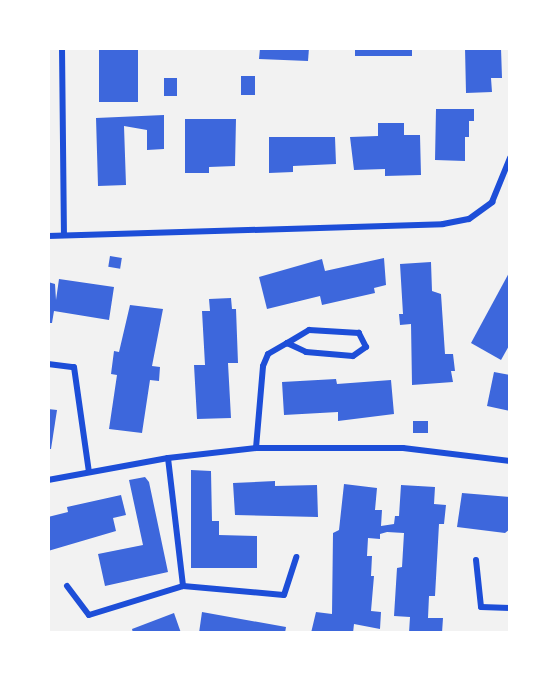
<!DOCTYPE html>
<style>
body{margin:0}
#map{position:relative;width:558px;height:681px;overflow:hidden;background:#f2f2f2;font-family:Overpass,sans-serif}
div>[style]{position:absolute}
[style*='--x']{left:calc(var(--x)*1px);top:calc(var(--y)*1px);width:calc(var(--w)*1px);rotate:calc(var(--a)*1deg)}
.building>*{inset:0;background:#3d67dc;transform-origin:0 0}
.minor>*{height:6px;margin:-3px;padding:0 3px;transform-origin:3px;border-radius:3px;background:#1d4ed8}
span{translate:-50% -50%;white-space:nowrap;text-align:center;line-height:1.15;-webkit-text-stroke:6px #fff;paint-order:stroke}
.frame{position:absolute;inset:0;border:50px solid #fff;pointer-events:none}
</style>
<div id="map">
<div class="building">
<div style="left:99px;top:48px;width:39px;height:54px"></div>
<div style="clip-path:polygon(260px 48px,309px 48px,308px 61px,259px 59px)"></div>
<div style="left:355px;top:48px;width:57px;height:8px"></div>
<div style="clip-path:polygon(465px 48px,501px 48px,502px 78px,491px 78px,492px 92px,466px 93px)"></div>
<div style="left:241px;top:76px;width:14px;height:19px"></div>
<div style="left:177px;top:78px;width:18px;height:13px;rotate:90deg"></div>
<div style="clip-path:polygon(436px 109px,474px 109px,474px 121px,469px 121px,469px 137px,465px 137px,465px 161px,435px 160px)"></div>
<div style="clip-path:polygon(164px 115px,164px 149px,147px 150px,147px 130px,124px 126px,126px 185px,98px 186px,96px 118px)"></div>
<div style="clip-path:polygon(185px 119px,236px 119px,235px 166px,209px 167px,209px 173px,185px 173px)"></div>
<div style="clip-path:polygon(378px 123px,404px 123px,404px 135px,420px 135px,421px 175px,385px 176px,385px 169px,354px 170px,350px 137px,378px 136px)"></div>
<div style="clip-path:polygon(269px 137px,335px 137px,336px 164px,293px 166px,293px 172px,269px 173px)"></div>
<div style="left:110px;top:256px;width:12px;height:11px;rotate:9deg"></div>
<div style="clip-path:polygon(384px 258px,386px 285px,374px 288px,375px 293px,322px 305px,320px 296px,267px 309px,259px 277px,322px 259px,325px 271px)"></div>
<div style="clip-path:polygon(431px 262px,432px 291px,441px 294px,445px 354px,453px 354px,455px 371px,451px 371px,453px 382px,412px 385px,411px 324px,400px 325px,399px 314px,403px 314px,400px 264px)"></div>
<div style="clip-path:polygon(510px 271px,510px 344px,501px 360px,471px 343px)"></div>
<div style="clip-path:polygon(59px 279px,114px 287px,109px 320px,54px 311px,52px 323px,48px 323px,48px 282px,55px 284px,56px 300px)"></div>
<div style="clip-path:polygon(231px 298px,232px 309px,236px 309px,238px 363px,228px 363px,231px 418px,197px 419px,194px 365px,205px 365px,202px 311px,210px 311px,209px 299px)"></div>
<div style="clip-path:polygon(130px 305px,163px 309px,152px 366px,160px 367px,159px 381px,150px 380px,142px 433px,109px 429px,117px 375px,111px 374px,114px 351px,119px 352px)"></div>
<div style="clip-path:polygon(494px 372px,510px 375px,510px 411px,487px 406px)"></div>
<div style="clip-path:polygon(336px 379px,337px 384px,391px 380px,394px 414px,338px 421px,338px 412px,284px 415px,282px 382px)"></div>
<div style="clip-path:polygon(48px 409px,57px 410px,51px 449px,48px 449px)"></div>
<div style="left:413px;top:421px;width:15px;height:12px"></div>
<div style="clip-path:polygon(191px 470px,211px 471px,212px 521px,219px 521px,219px 535px,257px 536px,257px 568px,191px 568px)"></div>
<div style="clip-path:polygon(145px 477px,149px 482px,168px 572px,105px 586px,98px 554px,143px 545px,129px 480px)"></div>
<div style="clip-path:polygon(275px 481px,275px 486px,317px 485px,318px 517px,235px 515px,233px 483px)"></div>
<div style="clip-path:polygon(344px 484px,377px 488px,375px 510px,382px 510px,381px 526px,394px 524px,395px 516px,399px 516px,401px 485px,435px 487px,434px 504px,446px 505px,444px 524px,439px 524px,435px 596px,429px 596px,428px 618px,443px 618px,442px 633px,409px 633px,410px 617px,394px 616px,397px 568px,402px 567px,404px 533px,387px 532px,380px 534px,380px 539px,368px 538px,367px 556px,372px 556px,371px 576px,374px 576px,371px 611px,381px 612px,380px 629px,354px 624px,353px 633px,311px 633px,316px 612px,332px 614px,333px 533px,339px 530px)"></div>
<div style="clip-path:polygon(462px 493px,510px 497px,510px 529px,505px 533px,457px 527px)"></div>
<div style="clip-path:polygon(121px 495px,126px 515px,113px 518px,116px 531px,48px 551px,48px 517px,68px 512px,67px 507px)"></div>
<div style="clip-path:polygon(202px 612px,286px 627px,285px 633px,199px 633px)"></div>
<div style="clip-path:polygon(174px 613px,181px 633px,133px 633px,132px 629px)"></div>
</div>
<div class="minor">
<div style="--x:62;--y:48;--w:187;--a:89.4"></div>
<div style="--x:48;--y:236;--w:395;--a:-1.7"></div>
<div style="--x:443;--y:224;--w:26;--a:-11"></div>
<div style="--x:469;--y:219;--w:29;--a:-36"></div>
<div style="--x:492;--y:202;--w:48;--a:-67.8"></div>
<div style="--x:48;--y:364;--w:26;--a:7"></div>
<div style="--x:74;--y:367;--w:106;--a:81.9"></div>
<div style="--x:256;--y:448;--w:82;--a:-85.1"></div>
<div style="--x:263;--y:366;--w:13;--a:-67"></div>
<div style="--x:268;--y:354;--w:22;--a:-30"></div>
<div style="--x:287;--y:343;--w:21;--a:25"></div>
<div style="--x:306;--y:352;--w:47;--a:4.9"></div>
<div style="--x:353;--y:356;--w:16;--a:-35"></div>
<div style="--x:366;--y:347;--w:16;--a:-117"></div>
<div style="--x:359;--y:333;--w:50;--a:-176.6"></div>
<div style="--x:309;--y:330;--w:26;--a:149"></div>
<div style="--x:168;--y:458;--w:129;--a:83.3"></div>
<div style="--x:48;--y:480;--w:122;--a:-10.4"></div>
<div style="--x:168;--y:458;--w:89;--a:-6.5"></div>
<div style="--x:256;--y:448;--w:147;--a:0"></div>
<div style="--x:403;--y:448;--w:108;--a:6.9"></div>
<div style="--x:476;--y:560;--w:47;--a:83.9"></div>
<div style="--x:481;--y:607;--w:29;--a:2"></div>
<div style="--x:67;--y:586;--w:36;--a:53"></div>
<div style="--x:89;--y:615;--w:98;--a:-17.1"></div>
<div style="--x:183;--y:586;--w:101;--a:5.1"></div>
<div style="--x:284;--y:595;--w:40;--a:-72"></div>
</div>
<div class="frame"></div>
</div>
